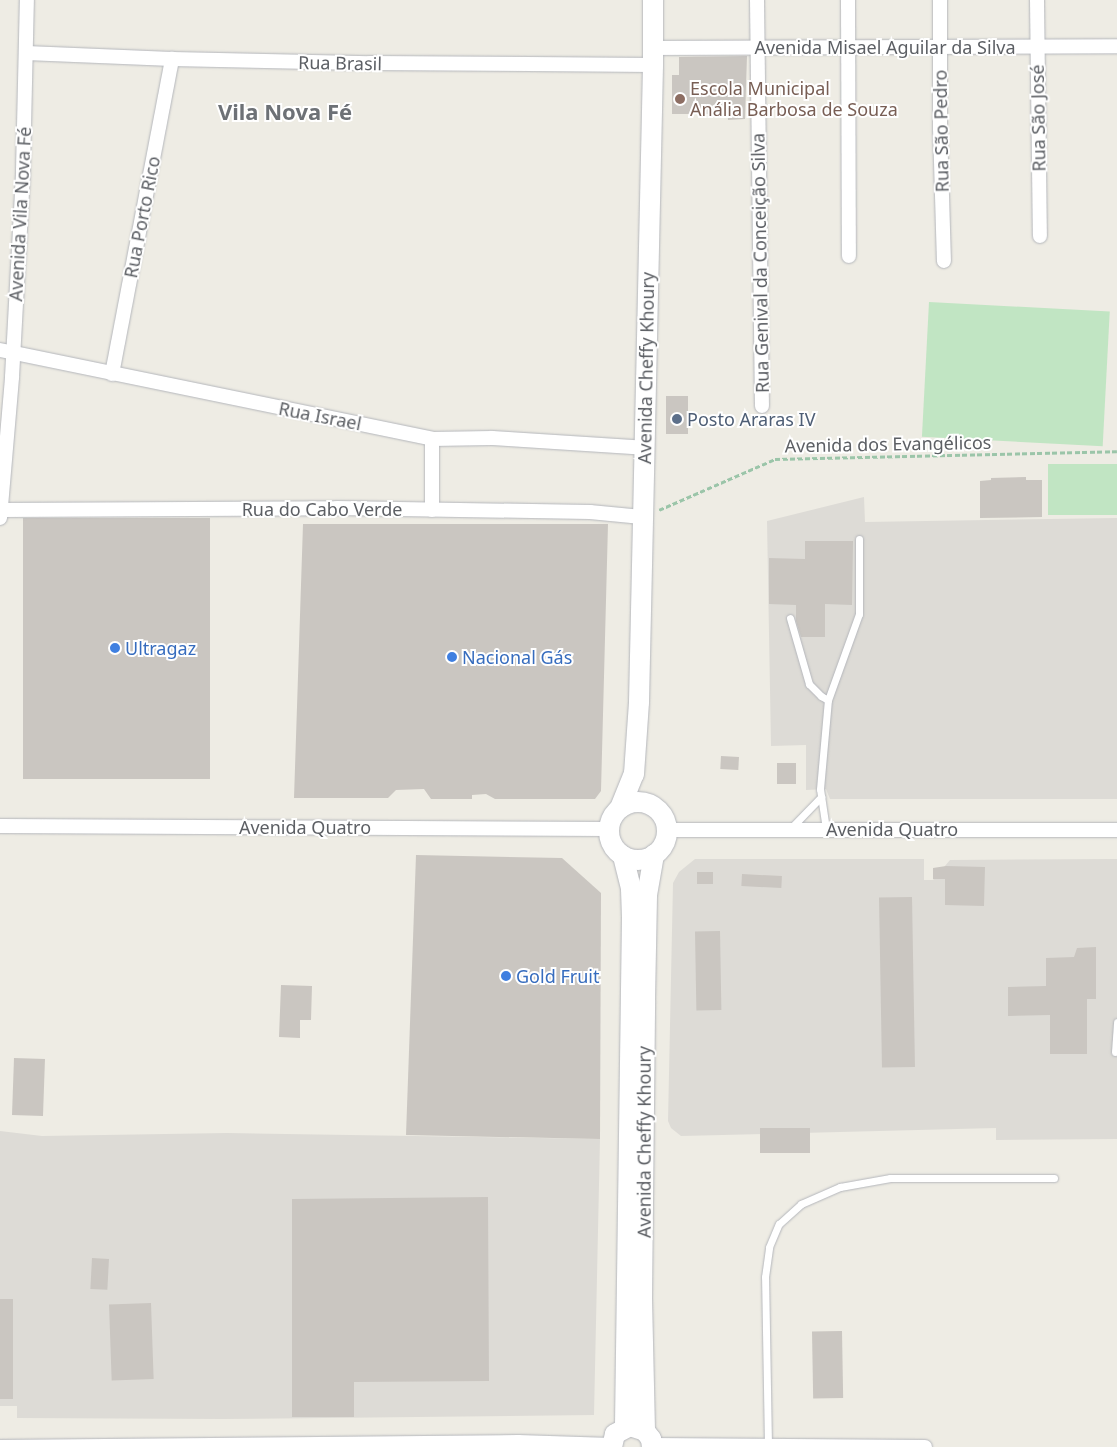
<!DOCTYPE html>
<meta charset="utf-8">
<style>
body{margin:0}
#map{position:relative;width:1117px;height:1447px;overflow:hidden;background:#eeece4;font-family:"Noto Sans",sans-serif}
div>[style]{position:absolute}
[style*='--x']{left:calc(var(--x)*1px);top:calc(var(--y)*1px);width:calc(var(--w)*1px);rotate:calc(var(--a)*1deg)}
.industrial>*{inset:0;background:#dddbd6}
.green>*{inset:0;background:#c1e5c3;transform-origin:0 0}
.building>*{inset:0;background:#cac6c1;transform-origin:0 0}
.path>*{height:2.5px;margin-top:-1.25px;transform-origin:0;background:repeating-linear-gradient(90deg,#9bc5a9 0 5px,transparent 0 7.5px)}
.roads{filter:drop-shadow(0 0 1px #b4b6bb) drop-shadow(0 0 1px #b4b6bb)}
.service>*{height:7px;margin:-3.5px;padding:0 3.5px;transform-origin:3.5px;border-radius:3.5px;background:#fff}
.minor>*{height:14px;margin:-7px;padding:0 7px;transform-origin:7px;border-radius:7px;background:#fff}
.secondary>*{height:20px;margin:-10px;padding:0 10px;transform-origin:10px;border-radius:10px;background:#fff}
.secondary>.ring{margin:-10px;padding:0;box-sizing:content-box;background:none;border:20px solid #fff;border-radius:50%}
.dots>*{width:14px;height:14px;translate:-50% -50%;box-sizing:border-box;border:2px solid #fff;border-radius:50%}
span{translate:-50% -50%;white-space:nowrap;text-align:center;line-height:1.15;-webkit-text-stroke:4px #fff;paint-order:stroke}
.street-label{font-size:18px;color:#5c5f64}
.education-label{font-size:18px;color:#785e54}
.left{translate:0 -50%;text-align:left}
.service-label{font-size:18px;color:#4e5e75}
.shop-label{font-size:18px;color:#366cbe}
.district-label{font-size:22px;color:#6d7176;font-weight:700}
</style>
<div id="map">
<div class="industrial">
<div style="clip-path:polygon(864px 497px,865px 522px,1117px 518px,1117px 799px,830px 799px,826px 789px,806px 790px,806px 745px,771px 746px,767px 521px)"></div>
<div style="clip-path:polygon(695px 859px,924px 859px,924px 880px,933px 880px,950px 860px,1117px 859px,1117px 1139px,996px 1140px,996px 1128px,681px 1136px,671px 1128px,668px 1121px,673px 883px,679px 872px)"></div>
<div style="clip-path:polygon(0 1131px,42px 1136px,227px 1133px,600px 1139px,594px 1415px,222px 1419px,17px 1418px,17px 1406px,0 1406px)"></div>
</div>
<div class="green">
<div style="left:929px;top:302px;width:181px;height:135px;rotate:3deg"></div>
<div style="left:1117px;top:464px;width:51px;height:69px;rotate:90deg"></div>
</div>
<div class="building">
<div style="clip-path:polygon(747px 56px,745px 119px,728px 120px,728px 114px,672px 114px,672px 75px,679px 75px,679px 57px)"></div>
<div style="left:666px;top:396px;width:22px;height:38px"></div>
<div style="clip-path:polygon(1026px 477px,1026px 480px,1042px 480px,1042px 517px,980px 518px,980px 481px,991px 480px,991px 478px)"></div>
<div style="left:210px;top:518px;width:261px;height:187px;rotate:90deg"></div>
<div style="clip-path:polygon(303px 524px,608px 524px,601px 791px,595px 799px,495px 799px,486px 794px,472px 795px,472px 799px,431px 799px,424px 789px,396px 790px,388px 798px,294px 798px)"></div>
<div style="clip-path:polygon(805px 541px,853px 541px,852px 605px,825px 604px,825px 637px,801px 637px,796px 621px,796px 605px,769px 604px,769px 558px,805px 559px)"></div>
<div style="left:721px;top:756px;width:18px;height:13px;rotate:3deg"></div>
<div style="left:777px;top:763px;width:19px;height:21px"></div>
<div style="clip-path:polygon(416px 855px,562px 858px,601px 893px,600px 1139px,406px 1135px)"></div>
<div style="clip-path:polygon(946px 866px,985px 867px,984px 906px,945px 905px,945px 879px,933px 879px,933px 868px)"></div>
<div style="left:697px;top:872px;width:16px;height:12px"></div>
<div style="left:742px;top:874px;width:40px;height:12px;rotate:3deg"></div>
<div style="left:912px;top:897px;width:170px;height:33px;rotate:89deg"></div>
<div style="left:720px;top:931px;width:79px;height:25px;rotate:89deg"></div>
<div style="clip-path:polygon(1096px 947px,1096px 999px,1087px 999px,1087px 1054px,1050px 1054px,1050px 1015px,1008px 1016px,1008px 987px,1046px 986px,1046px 958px,1074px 957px,1077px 948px)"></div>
<div style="clip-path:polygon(281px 985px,312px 986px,311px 1020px,300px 1020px,300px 1038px,279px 1037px)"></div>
<div style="left:14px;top:1058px;width:31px;height:57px;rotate:2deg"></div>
<div style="left:760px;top:1128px;width:50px;height:25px"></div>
<div style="clip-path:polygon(488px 1197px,489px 1381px,354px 1382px,354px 1417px,292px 1417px,292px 1199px)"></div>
<div style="left:92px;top:1258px;width:17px;height:31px;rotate:3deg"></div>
<div style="left:0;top:1299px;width:13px;height:100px"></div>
<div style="left:151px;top:1303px;width:76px;height:42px;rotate:88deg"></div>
<div style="left:842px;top:1331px;width:67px;height:30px;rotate:89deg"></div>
</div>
<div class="path">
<div style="--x:659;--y:510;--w:127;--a:-23.7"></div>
<div style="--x:775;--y:459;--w:342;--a:-1.3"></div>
</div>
<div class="roads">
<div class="service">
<div style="--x:790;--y:618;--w:69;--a:73.9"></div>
<div style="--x:809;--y:684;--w:17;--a:45"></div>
<div style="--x:821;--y:696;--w:8;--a:30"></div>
<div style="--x:790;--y:829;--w:45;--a:-45.9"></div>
<div style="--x:826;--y:829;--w:40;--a:-98.5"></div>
<div style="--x:820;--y:789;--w:89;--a:-84.9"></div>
<div style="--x:828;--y:700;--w:91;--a:-70.2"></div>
<div style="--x:859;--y:614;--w:75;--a:-90"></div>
<div style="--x:1115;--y:1052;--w:30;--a:-86"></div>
<div style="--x:768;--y:1445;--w:168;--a:-91"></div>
<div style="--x:765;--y:1277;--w:30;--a:-82"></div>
<div style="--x:769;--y:1247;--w:25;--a:-67"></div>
<div style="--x:779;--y:1224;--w:30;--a:-42"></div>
<div style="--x:801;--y:1204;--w:43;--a:-23.6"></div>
<div style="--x:840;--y:1187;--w:51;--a:-10.2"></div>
<div style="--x:890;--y:1178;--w:164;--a:0"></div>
</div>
<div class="minor">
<div style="--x:757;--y:0;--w:406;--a:89.3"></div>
<div style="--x:848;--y:0;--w:256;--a:89.8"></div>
<div style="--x:940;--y:0;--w:128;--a:90"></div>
<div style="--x:940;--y:128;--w:133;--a:88.3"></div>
<div style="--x:1037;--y:0;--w:236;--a:89.3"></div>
<div style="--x:652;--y:48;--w:465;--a:-0.2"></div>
<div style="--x:26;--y:53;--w:146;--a:2.4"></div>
<div style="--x:172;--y:59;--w:198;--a:1.2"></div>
<div style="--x:370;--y:63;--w:283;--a:0.4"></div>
<div style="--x:0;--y:350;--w:441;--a:11.6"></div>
<div style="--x:432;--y:439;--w:60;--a:-1"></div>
<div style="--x:492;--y:438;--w:153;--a:3.7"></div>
<div style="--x:112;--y:374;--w:321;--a:-79.2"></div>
<div style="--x:432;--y:439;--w:71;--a:90"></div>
<div style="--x:1;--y:510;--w:336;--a:-0.3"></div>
<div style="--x:337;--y:508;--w:253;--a:0.9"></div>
<div style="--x:590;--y:512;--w:52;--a:5.5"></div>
<div style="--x:0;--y:518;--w:142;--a:-85.1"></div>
<div style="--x:12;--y:377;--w:206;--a:-86.9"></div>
<div style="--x:23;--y:171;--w:171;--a:-88.7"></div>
<div style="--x:0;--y:826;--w:609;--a:0.28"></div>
<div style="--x:667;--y:830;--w:450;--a:0"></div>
<div style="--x:652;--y:1445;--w:273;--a:0.4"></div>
<div style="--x:0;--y:1447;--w:518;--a:-0.55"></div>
<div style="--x:518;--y:1442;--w:93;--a:1.8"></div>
</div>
<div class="secondary">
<div class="ring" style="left:609px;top:802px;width:38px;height:38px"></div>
<div style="--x:620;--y:808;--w:37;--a:-68"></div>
<div style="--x:634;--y:774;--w:72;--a:-86"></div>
<div style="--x:639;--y:702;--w:637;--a:-88.74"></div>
<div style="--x:653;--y:65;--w:65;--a:-90"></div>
<div style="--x:623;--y:856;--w:34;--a:76"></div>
<div style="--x:631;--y:889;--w:28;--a:88"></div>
<div style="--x:632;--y:917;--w:510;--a:90.79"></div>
<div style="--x:645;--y:1431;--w:133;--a:-91.3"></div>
<div style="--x:642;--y:1298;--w:298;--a:-89.4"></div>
<div style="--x:645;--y:1000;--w:105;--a:-88.9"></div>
<div style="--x:647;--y:895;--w:41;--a:-80.1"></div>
<div style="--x:612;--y:1447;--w:13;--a:-77"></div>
<div style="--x:615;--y:1434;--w:17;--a:-28"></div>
<div style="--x:630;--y:1426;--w:16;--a:18"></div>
<div style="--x:645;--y:1431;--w:10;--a:53"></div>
<div style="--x:651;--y:1439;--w:8;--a:83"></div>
</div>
</div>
<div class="dots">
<div style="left:680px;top:99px;background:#8d6e63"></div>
<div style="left:677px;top:419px;background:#5c6f8a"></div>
<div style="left:115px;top:648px;background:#3f7fe0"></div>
<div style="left:452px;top:657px;background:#3f7fe0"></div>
<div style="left:506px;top:976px;background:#3f7fe0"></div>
</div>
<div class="street-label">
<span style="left:885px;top:47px">Avenida Misael Aguilar da Silva</span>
<span style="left:340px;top:63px;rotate:1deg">Rua Brasil</span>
<span style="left:1038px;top:118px;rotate:-91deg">Rua São José</span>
<span style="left:941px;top:131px;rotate:-91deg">Rua São Pedro</span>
<span style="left:20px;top:214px;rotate:-87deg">Avenida Vila Nova Fé</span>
<span style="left:142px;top:217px;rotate:-79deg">Rua Porto Rico</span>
<span style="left:760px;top:263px;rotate:-91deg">Rua Genival da Conceição Silva</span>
<span style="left:646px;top:368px;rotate:-89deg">Avenida Cheffy Khoury</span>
<span style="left:320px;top:416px;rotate:11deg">Rua Israel</span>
<span style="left:888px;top:444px;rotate:-1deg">Avenida dos Evangélicos</span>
<span style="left:322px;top:509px">Rua do Cabo Verde</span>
<span style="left:305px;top:827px">Avenida Quatro</span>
<span style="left:892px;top:829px">Avenida Quatro</span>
<span style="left:644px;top:1142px;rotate:-90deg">Avenida Cheffy Khoury</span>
</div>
<div class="education-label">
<span class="left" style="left:690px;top:99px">Escola Municipal<br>Anália Barbosa de Souza</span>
</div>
<div class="service-label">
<span class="left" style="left:687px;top:419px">Posto Araras IV</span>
</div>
<div class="shop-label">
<span class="left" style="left:125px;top:648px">Ultragaz</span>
<span class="left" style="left:462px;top:657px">Nacional Gás</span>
<span class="left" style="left:516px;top:976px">Gold Fruit</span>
</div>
<div class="district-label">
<span style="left:285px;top:112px">Vila Nova Fé</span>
</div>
</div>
